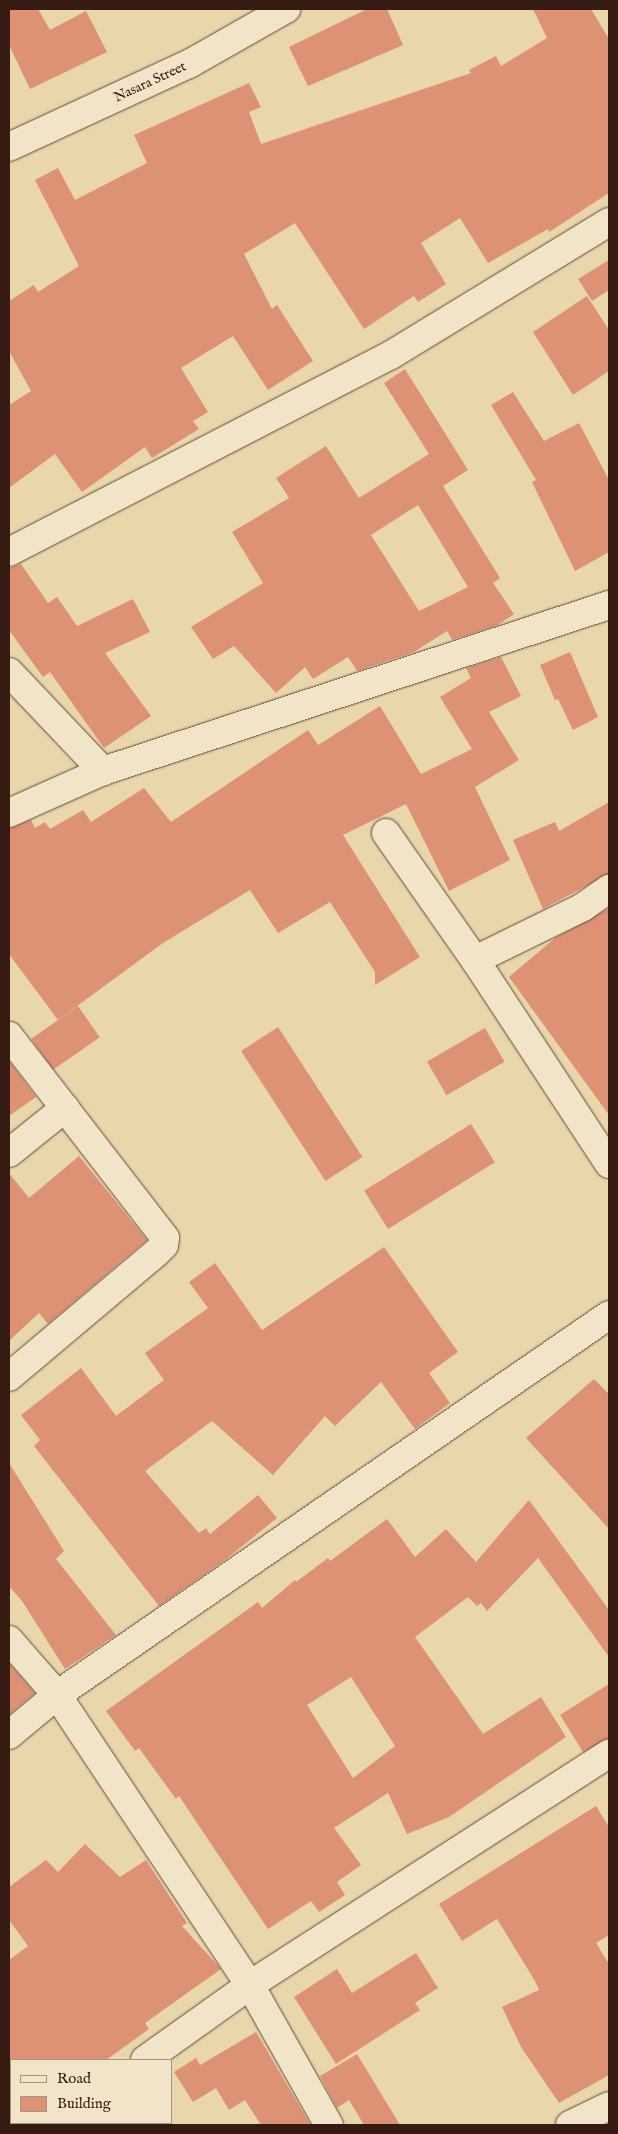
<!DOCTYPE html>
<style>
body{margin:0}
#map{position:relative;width:618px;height:2134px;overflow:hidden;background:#e9d6ab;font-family:"IM FELL English",serif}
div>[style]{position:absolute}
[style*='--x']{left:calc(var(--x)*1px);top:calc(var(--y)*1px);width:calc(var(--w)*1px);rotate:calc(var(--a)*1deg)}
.building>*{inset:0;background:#dd9276;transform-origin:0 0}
.roads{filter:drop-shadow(0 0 1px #624a38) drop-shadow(0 0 1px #624a38)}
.minor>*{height:28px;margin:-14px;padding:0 14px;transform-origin:14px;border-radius:14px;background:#f1e4c8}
span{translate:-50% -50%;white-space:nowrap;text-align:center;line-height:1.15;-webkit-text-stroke:4px #f1e4c8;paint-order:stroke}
.street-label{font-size:14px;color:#351b12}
.frame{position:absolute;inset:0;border:10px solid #351b12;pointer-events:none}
.legend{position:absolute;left:10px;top:2059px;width:162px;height:65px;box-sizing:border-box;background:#f1e4c8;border:1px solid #a6947f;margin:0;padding:6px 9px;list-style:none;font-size:15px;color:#351b12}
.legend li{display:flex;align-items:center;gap:10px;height:25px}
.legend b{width:25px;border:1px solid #a6947f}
</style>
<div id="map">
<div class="building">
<div style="clip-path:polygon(9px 9px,38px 9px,50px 30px,86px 11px,107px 52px,30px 89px,9px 45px)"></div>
<div style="clip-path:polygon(367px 9px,387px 9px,403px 45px,308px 86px,289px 47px)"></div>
<div style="clip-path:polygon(533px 9px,591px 9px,609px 39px,609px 193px,549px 232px,548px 229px,488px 263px,460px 218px,421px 243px,446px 284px,418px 302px,414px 296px,364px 329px,295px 223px,244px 254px,272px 309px,277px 305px,313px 361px,268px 390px,233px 336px,181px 368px,208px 412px,193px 421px,199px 429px,152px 458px,145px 447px,82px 492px,55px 454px,9px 488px,9px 405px,31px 391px,9px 351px,9px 301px,34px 285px,38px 292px,79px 266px,35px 180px,58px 168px,75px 200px,147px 163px,134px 135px,249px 83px,261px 107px,249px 112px,261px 144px,471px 73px,469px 70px,496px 56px,501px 66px,547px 38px)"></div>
<div style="clip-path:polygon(609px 260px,609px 290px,592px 301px,578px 279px)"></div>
<div style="clip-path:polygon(587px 296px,609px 330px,609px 371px,573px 395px,533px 332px)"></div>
<div style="clip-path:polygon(evenodd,405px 369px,468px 470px,443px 486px,500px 578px,493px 583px,514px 614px,498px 625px,452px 640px,447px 631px,414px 652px,357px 671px,348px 657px,313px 679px,305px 667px,276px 693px,234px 646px,213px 659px,191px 627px,263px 583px,232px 532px,289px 498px,276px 478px,326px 446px,359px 498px,429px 454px,384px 383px,405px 369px,418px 505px,468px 587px,419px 611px,371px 535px,418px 505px)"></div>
<div style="clip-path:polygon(513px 392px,544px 441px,579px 423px,609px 480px,609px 552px,575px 571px,532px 482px,536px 480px,491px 405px)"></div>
<div style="clip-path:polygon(21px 564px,48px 603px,57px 597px,77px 626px,133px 599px,150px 632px,105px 653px,151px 716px,104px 748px,50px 672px,43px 677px,9px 630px,9px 568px)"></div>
<div style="clip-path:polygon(570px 652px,598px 717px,573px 730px,558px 699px,555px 700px,540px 665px)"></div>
<div style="clip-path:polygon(501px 657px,521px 696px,489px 712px,519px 760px,475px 787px,510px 860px,449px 891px,406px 804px,343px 835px,420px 957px,375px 985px,375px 972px,330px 902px,278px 933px,250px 890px,163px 943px,58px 1020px,9px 954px,9px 828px,31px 820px,35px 828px,45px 822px,50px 829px,83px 810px,91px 822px,144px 788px,171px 822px,308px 730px,318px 745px,380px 706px,421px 774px,472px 749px,440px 697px,471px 678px,466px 668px)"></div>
<div style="clip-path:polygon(609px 802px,609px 874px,543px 909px,513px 840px,555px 822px,559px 831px)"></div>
<div style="clip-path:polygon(609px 908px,609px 1115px,509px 977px,555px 938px)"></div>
<div style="left:78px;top:1006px;width:38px;height:57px;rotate:55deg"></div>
<div style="left:278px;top:1027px;width:155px;height:44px;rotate:57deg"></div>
<div style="left:485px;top:1028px;width:39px;height:67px;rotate:60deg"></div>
<div style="clip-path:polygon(9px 1061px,36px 1097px,9px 1116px)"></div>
<div style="left:471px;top:1124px;width:45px;height:126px;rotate:58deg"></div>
<div style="clip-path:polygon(79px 1156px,147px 1240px,48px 1324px,39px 1313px,9px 1341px,9px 1173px,29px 1198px)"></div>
<div style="clip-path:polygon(384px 1247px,458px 1352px,429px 1373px,450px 1403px,415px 1429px,381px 1382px,335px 1426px,325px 1416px,273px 1475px,212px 1421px,145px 1471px,199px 1533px,206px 1528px,210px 1534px,258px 1495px,277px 1518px,225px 1560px,159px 1606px,34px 1446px,40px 1440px,21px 1415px,81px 1368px,116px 1416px,164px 1380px,145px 1353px,208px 1308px,189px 1282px,215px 1263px,262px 1330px)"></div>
<div style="clip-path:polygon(594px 1379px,609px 1394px,609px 1529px,526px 1438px)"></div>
<div style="clip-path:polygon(9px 1463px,64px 1551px,56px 1559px,116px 1635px,65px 1669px,22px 1601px,9px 1586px)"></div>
<div style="clip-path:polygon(evenodd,529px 1500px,609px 1610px,609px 1657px,538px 1558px,487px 1611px,481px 1603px,477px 1606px,468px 1597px,415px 1637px,483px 1734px,541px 1697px,566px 1737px,449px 1817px,407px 1834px,388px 1793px,334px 1828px,361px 1865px,337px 1882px,345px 1895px,319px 1912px,311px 1901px,268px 1929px,179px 1796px,176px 1799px,139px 1748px,135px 1751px,106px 1711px,258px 1602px,262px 1608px,295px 1580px,296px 1582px,328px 1558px,330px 1561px,387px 1519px,415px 1557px,446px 1529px,476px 1562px,529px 1500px,351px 1677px,395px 1746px,353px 1778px,307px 1705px,351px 1677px)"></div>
<div style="clip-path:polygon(9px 1663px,35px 1693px,9px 1715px)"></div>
<div style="clip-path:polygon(609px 1684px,609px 1739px,583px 1752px,560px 1715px)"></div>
<div style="clip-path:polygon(596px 1806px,609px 1827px,609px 1935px,596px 1943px,609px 1964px,609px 2075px,559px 2103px,521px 2047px,502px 2007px,539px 1990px,535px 1981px,497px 1919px,462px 1941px,439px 1904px)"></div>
<div style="clip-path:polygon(85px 1844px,120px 1877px,146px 1860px,187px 1923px,182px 1926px,221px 1969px,145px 2023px,149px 2029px,106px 2060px,9px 2060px,9px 1960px,28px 1946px,9px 1920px,9px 1887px,46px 1860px,58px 1872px)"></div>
<div style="clip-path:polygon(416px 1953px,438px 1988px,415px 2003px,420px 2010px,336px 2064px,294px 1997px,337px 1969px,352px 1993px)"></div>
<div style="clip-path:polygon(256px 2032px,310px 2124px,308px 2125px,261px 2125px,245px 2100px,229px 2110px,216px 2088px,193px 2102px,174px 2072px,196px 2058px,200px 2065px)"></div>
<div style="clip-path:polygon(357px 2054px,400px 2125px,364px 2125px,349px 2100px,337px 2108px,320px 2076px)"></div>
</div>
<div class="roads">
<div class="minor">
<div style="--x:9;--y:147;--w:198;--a:-24.8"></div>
<div style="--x:189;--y:64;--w:112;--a:-29.6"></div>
<div style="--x:9;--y:552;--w:430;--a:-27.3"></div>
<div style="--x:391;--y:355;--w:255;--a:-31.4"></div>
<div style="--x:9;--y:672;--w:137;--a:46.5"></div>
<div style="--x:9;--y:813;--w:103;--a:-24.1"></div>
<div style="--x:103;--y:771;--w:533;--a:-18.16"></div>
<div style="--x:386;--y:833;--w:155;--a:55"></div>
<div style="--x:475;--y:960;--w:244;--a:56.7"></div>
<div style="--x:475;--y:960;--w:120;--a:-26.1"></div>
<div style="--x:583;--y:907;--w:32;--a:-35"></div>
<div style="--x:9;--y:1036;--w:255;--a:52.3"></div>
<div style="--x:165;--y:1238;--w:7;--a:98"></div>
<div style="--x:164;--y:1245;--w:11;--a:135"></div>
<div style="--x:156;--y:1253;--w:192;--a:139.9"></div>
<div style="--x:9;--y:1153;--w:72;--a:-38.8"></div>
<div style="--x:9;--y:1640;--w:73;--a:48.9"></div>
<div style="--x:57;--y:1695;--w:348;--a:56.4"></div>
<div style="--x:250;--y:1985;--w:161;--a:60.6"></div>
<div style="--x:9;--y:1735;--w:62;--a:-39.8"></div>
<div style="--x:57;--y:1695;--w:670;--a:-34.54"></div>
<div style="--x:145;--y:2060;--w:129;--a:-35.5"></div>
<div style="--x:250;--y:1985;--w:427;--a:-32.8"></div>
<div style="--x:54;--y:2125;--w:4;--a:-34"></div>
<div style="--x:570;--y:2125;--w:43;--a:-26"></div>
</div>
</div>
<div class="street-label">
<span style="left:150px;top:82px;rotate:-25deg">Nasara Street</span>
</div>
<div class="frame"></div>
<ul class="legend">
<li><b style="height:6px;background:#f1e4c8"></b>Road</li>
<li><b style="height:14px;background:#dd9276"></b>Building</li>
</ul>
</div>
